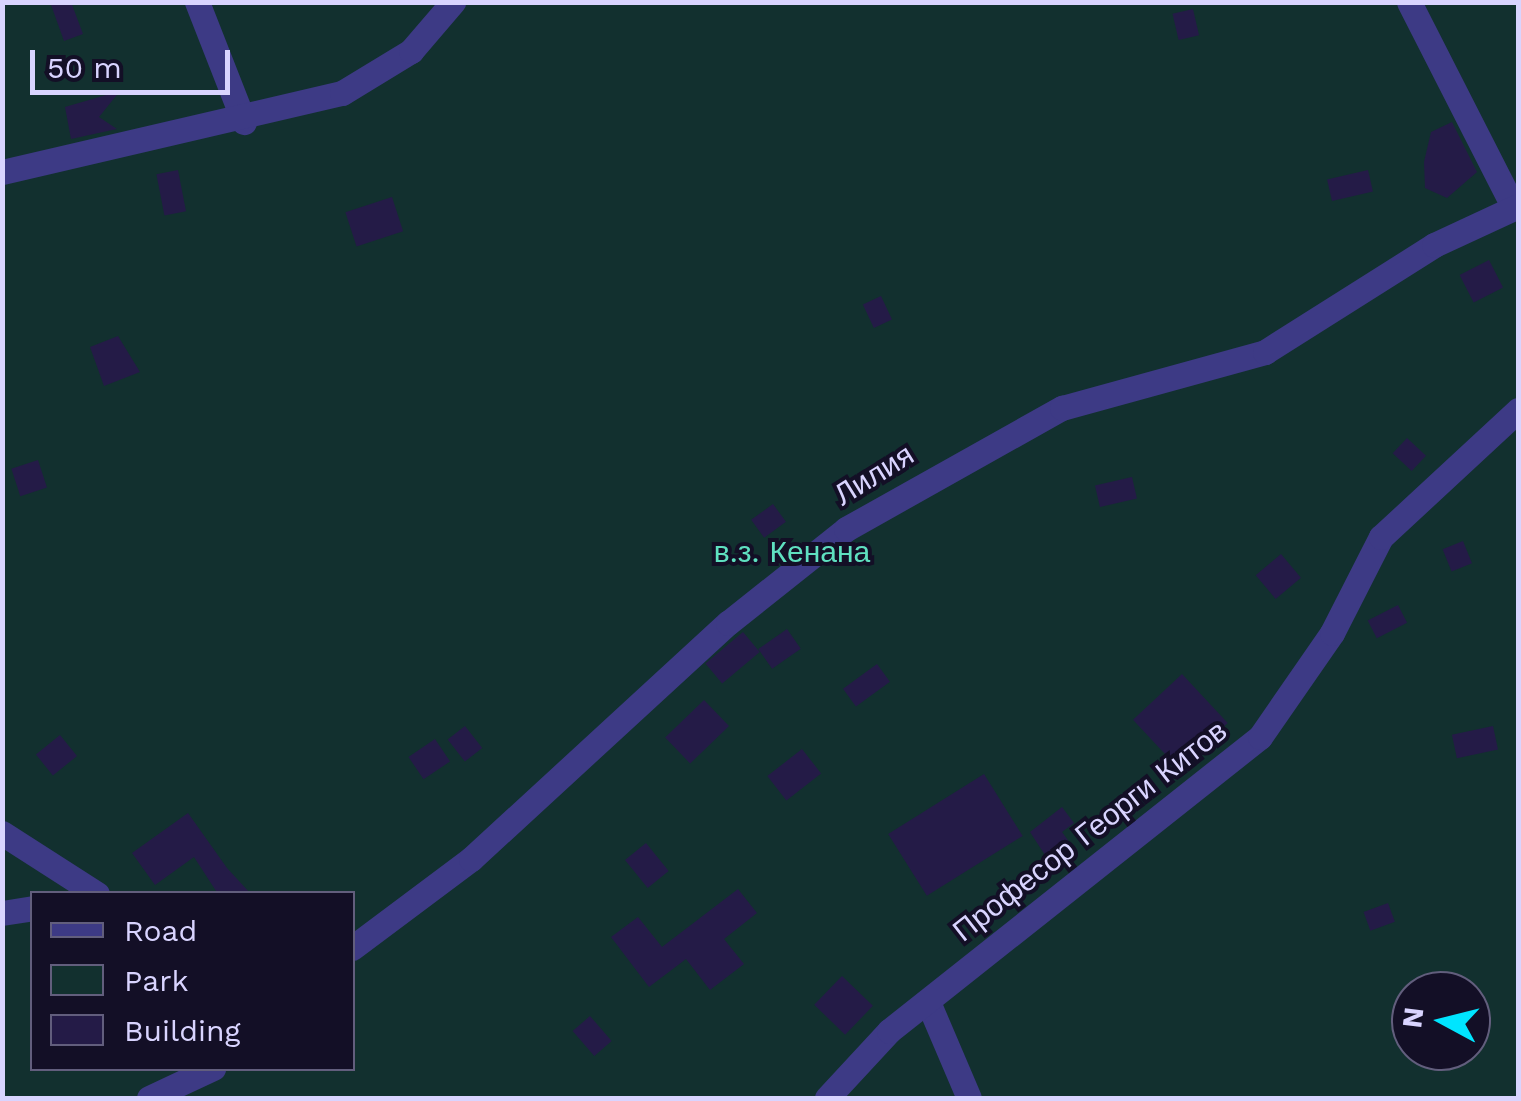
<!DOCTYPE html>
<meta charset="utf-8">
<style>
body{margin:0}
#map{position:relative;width:1521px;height:1101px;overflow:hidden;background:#130f26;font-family:"Work Sans",sans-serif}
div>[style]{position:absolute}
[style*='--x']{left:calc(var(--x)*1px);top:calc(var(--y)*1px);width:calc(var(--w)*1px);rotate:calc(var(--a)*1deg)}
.green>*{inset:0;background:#12302f}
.building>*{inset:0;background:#241b47;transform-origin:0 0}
.minor>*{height:25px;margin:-12.5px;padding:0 12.5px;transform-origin:12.5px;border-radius:12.5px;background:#3d3a85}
span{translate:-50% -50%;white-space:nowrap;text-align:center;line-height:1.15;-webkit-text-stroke:8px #130f26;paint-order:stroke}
.street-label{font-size:30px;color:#d9d4ff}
.park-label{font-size:30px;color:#5fe0c0}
.frame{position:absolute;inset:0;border:5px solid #d9d4ff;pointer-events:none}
.legend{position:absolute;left:30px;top:891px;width:325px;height:180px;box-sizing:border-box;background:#130f26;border:2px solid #625e7d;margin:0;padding:12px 18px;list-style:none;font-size:30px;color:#d9d4ff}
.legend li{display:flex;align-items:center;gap:20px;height:50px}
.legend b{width:50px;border:2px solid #625e7d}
.north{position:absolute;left:1391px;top:971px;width:100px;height:100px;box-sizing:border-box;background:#130f26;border:2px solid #625e7d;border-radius:50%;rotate:277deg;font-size:28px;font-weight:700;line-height:40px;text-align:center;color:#d9d4ff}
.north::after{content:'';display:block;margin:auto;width:35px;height:45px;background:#00e5ff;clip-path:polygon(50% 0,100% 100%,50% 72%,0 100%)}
.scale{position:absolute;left:30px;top:50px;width:200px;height:45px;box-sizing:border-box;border:5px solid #d9d4ff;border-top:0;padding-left:12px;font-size:30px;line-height:35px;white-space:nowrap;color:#d9d4ff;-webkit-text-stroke:8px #130f26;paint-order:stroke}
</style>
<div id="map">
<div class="green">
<div style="clip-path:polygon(evenodd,2px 3px,1518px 3px,1518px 1098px,3px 1098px,2px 3px,32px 894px,352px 894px,352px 1068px,32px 1068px,32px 894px,2px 3px,1411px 991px,1471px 991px,1471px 1051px,1411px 1051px,1411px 991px)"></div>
</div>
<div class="building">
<div style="clip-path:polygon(50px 2px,71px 2px,83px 34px,64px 41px)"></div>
<div style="left:1193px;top:9px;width:27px;height:21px;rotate:77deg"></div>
<div style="clip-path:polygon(120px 91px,99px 117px,117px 129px,71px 139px,65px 107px)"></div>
<div style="clip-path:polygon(1452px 122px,1477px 172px,1447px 198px,1425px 188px,1424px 162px,1431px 132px)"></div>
<div style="left:178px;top:170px;width:42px;height:22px;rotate:79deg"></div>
<div style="left:1368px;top:170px;width:22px;height:42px;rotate:77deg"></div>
<div style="left:392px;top:197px;width:36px;height:49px;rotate:72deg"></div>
<div style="left:1489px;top:260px;width:31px;height:33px;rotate:63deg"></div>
<div style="left:881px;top:296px;width:26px;height:20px;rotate:65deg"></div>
<div style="clip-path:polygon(118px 336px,140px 372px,104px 386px,90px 347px)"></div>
<div style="left:1407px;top:438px;width:26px;height:21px;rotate:43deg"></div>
<div style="left:38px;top:460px;width:29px;height:28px;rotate:72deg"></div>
<div style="left:1132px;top:477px;width:22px;height:38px;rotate:77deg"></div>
<div style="left:773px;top:504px;width:22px;height:27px;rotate:54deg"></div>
<div style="left:1463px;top:541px;width:24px;height:22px;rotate:68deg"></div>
<div style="left:1281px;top:554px;width:31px;height:33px;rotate:50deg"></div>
<div style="left:1398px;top:605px;width:20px;height:34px;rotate:63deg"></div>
<div style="left:787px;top:629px;width:24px;height:35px;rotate:55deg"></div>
<div style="left:743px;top:632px;width:26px;height:49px;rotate:50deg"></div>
<div style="left:877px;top:664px;width:22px;height:42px;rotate:54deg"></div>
<div style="left:1182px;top:674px;width:67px;height:67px;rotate:47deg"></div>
<div style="left:704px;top:700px;width:36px;height:54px;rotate:46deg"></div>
<div style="left:465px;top:726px;width:28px;height:22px;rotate:52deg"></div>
<div style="left:1493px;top:726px;width:24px;height:42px;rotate:78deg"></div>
<div style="left:60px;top:735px;width:27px;height:31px;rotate:51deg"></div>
<div style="left:435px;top:739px;width:27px;height:32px;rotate:56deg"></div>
<div style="left:802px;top:749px;width:31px;height:44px;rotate:52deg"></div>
<div style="left:984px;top:774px;width:73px;height:113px;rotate:58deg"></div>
<div style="clip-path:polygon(1062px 807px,1074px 823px,1062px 832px,1078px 854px,1056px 872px,1030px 832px)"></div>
<div style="clip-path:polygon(188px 813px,227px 868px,251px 894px,218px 894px,194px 857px,155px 885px,132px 853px)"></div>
<div style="left:646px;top:843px;width:36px;height:27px;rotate:51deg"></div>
<div style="clip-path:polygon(738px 889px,757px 913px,724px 939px,744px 964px,710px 990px,686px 959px,649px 987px,611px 937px,638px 917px,662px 947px)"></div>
<div style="left:1388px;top:903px;width:20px;height:26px;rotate:70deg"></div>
<div style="left:842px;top:976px;width:43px;height:40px;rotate:44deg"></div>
<div style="left:590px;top:1016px;width:33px;height:23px;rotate:49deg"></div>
</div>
<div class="minor">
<div style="--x:197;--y:2;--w:129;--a:68.6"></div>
<div style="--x:1409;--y:2;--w:231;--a:63"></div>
<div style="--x:2;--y:172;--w:349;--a:-13.1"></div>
<div style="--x:342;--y:93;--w:81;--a:-31.3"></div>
<div style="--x:411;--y:51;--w:65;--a:-49.4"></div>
<div style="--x:2;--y:833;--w:113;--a:32.7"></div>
<div style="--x:2;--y:913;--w:30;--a:-9"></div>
<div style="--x:352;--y:948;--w:149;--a:-36.8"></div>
<div style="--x:471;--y:859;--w:349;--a:-42.6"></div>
<div style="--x:728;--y:623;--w:151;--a:-38.5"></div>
<div style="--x:846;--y:529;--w:248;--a:-29.3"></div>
<div style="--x:1062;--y:408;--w:211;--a:-15.4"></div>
<div style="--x:1265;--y:352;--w:200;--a:-32.3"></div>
<div style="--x:1434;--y:245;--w:93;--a:-24.9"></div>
<div style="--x:928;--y:1002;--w:104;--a:66.9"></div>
<div style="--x:149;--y:1098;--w:71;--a:-25.1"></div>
<div style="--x:827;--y:1098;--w:91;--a:-47.2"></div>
<div style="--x:889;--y:1031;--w:473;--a:-38.4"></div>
<div style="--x:1260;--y:737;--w:126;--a:-55.3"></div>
<div style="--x:1332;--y:633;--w:108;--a:-63"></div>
<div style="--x:1381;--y:537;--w:187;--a:-42.8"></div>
</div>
<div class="street-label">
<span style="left:874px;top:475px;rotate:-32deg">Лилия</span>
<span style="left:1090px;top:831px;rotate:-38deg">Професор Георги Китов</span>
</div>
<div class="park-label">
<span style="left:792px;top:552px">в.з. Кенана</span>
</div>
<div class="frame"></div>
<ul class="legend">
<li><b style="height:12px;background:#3d3a85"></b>Road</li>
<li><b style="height:28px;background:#12302f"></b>Park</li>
<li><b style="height:28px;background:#241b47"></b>Building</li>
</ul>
<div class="north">N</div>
<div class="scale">50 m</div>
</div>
